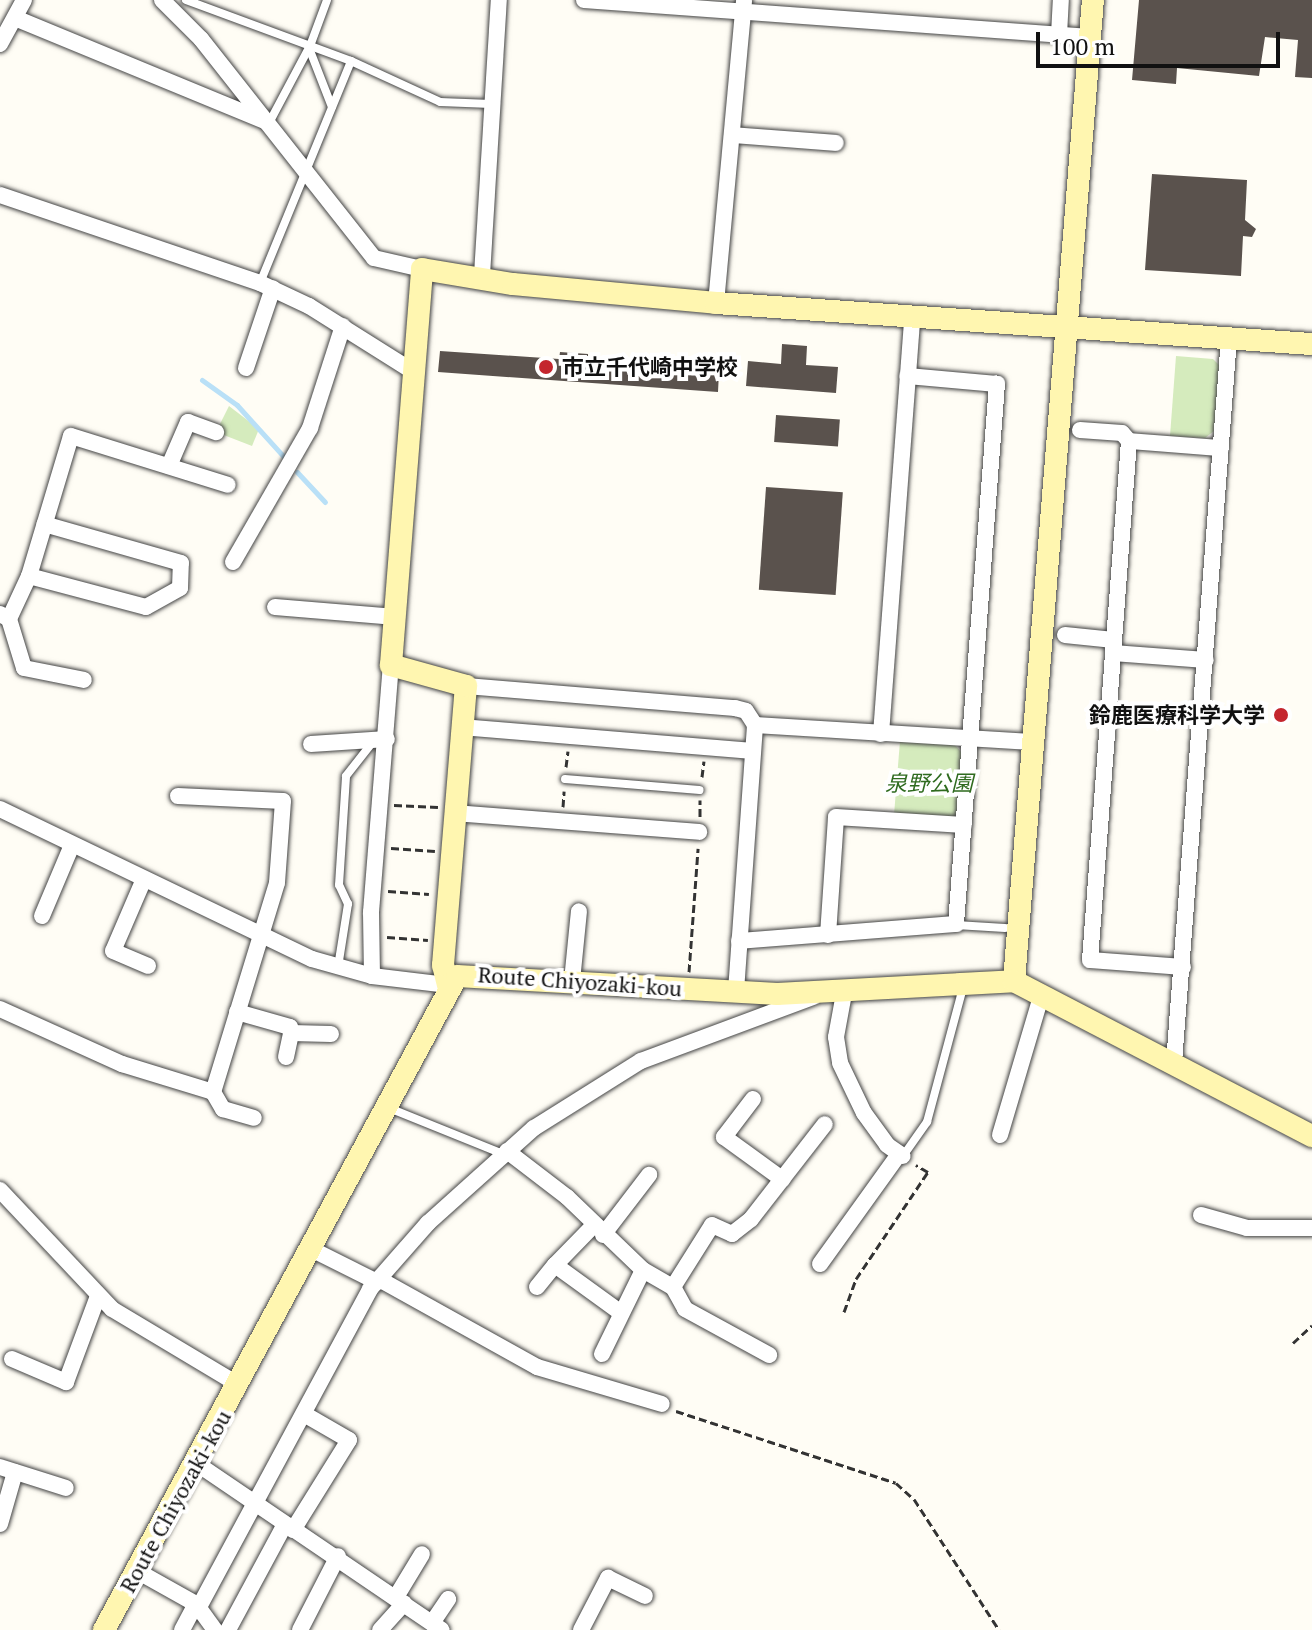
<!DOCTYPE html>
<meta charset="utf-8">
<style>
body{margin:0}
#map{position:relative;width:1312px;height:1630px;overflow:hidden;background:#fffdf5;font-family:"PT Serif","Noto Sans JP",serif}
div>[style]{position:absolute}
[style*='--x']{left:calc(var(--x)*1px);top:calc(var(--y)*1px);width:calc(var(--w)*1px);rotate:calc(var(--a)*1deg)}
.green>*{inset:0;background:#d5ebbd}
.stream>*{height:5px;margin:-2.5px;padding:0 2.5px;transform-origin:2.5px;border-radius:2.5px;background:#b9e0f7}
.building>*{inset:0;background:#5a524d;transform-origin:0 0}
.path>*{height:3px;margin-top:-1.5px;transform-origin:0;background:repeating-linear-gradient(90deg,#333 0 8px,transparent 0 12px)}
.roads{filter:drop-shadow(0 0 2px #444) drop-shadow(0 0 2px #444)}
.lane>*{height:8px;margin:-4px;padding:0 4px;transform-origin:4px;border-radius:4px;background:#fff}
.street>*{height:16px;margin:-8px;padding:0 8px;transform-origin:8px;border-radius:8px;background:#fff}
.secondary>*{height:22px;margin:-11px;padding:0 11px;transform-origin:11px;border-radius:11px;background:#fff6b0}
.dots>*{width:22px;height:22px;translate:-50% -50%;box-sizing:border-box;border:4px solid #fff;border-radius:50%}
span{translate:-50% -50%;white-space:nowrap;text-align:center;line-height:1.15;-webkit-text-stroke:8px #fff;paint-order:stroke}
.poi-label{font-size:22px;color:#111;font-weight:700}
.left{translate:0 -50%;text-align:left}
.right{translate:-100% -50%;text-align:right}
.park-label{font-size:22px;color:#2f6b1f;font-style:italic}
.street-label{font-size:22px;color:#111}
.scale{position:absolute;left:1036px;top:32px;width:244px;height:36px;box-sizing:border-box;border:4px solid #111;border-top:0;padding-left:10px;font-size:24px;line-height:28px;white-space:nowrap;color:#111;-webkit-text-stroke:6px #fff;paint-order:stroke}
</style>
<div id="map">
<div class="green">
<div style="clip-path:polygon(1176px 356px,1213px 359px,1219px 365px,1214px 431px,1205px 438px,1170px 436px)"></div>
<div style="clip-path:polygon(229px 406px,259px 429px,252px 446px,216px 432px)"></div>
<div style="clip-path:polygon(900px 741px,955px 745px,963px 754px,959px 812px,952px 818px,894px 815px)"></div>
</div>
<div class="stream">
<div style="--x:202;--y:380;--w:43;--a:35.5"></div>
<div style="--x:237;--y:405;--w:70;--a:47.9"></div>
<div style="--x:297;--y:472;--w:41;--a:47"></div>
</div>
<div class="building">
<div style="clip-path:polygon(1139px 0,1312px 0,1312px 78px,1295px 77px,1298px 40px,1265px 37px,1259px 76px,1177px 68px,1176px 84px,1132px 80px)"></div>
<div style="clip-path:polygon(1152px 174px,1247px 180px,1245px 220px,1256px 229px,1252px 237px,1243px 236px,1241px 276px,1145px 270px)"></div>
<div style="clip-path:polygon(782px 344px,807px 346px,806px 365px,838px 367px,836px 393px,746px 386px,748px 361px,781px 364px)"></div>
<div style="clip-path:polygon(440px 351px,559px 359px,560px 352px,588px 354px,588px 362px,719px 372px,718px 392px,438px 372px)"></div>
<div style="left:776px;top:415px;width:64px;height:27px;rotate:4deg"></div>
<div style="left:766px;top:487px;width:77px;height:103px;rotate:4deg"></div>
</div>
<div class="path">
<div style="--x:566;--y:767;--w:16;--a:-83"></div>
<div style="--x:702;--y:777;--w:16;--a:-83"></div>
<div style="--x:394;--y:805;--w:44;--a:2.6"></div>
<div style="--x:563;--y:807;--w:16;--a:-86"></div>
<div style="--x:700;--y:817;--w:17;--a:-90"></div>
<div style="--x:391;--y:848;--w:44;--a:3.9"></div>
<div style="--x:388;--y:891;--w:41;--a:4.2"></div>
<div style="--x:387;--y:937;--w:41;--a:4.2"></div>
<div style="--x:689;--y:972;--w:124;--a:-85.8"></div>
<div style="--x:844;--y:1312;--w:35;--a:-70"></div>
<div style="--x:856;--y:1279;--w:129;--a:-56.1"></div>
<div style="--x:928;--y:1172;--w:14;--a:-150"></div>
<div style="--x:1293;--y:1343;--w:26;--a:-43"></div>
<div style="--x:676;--y:1411;--w:231;--a:18.1"></div>
<div style="--x:896;--y:1483;--w:24;--a:42"></div>
<div style="--x:914;--y:1499;--w:156;--a:57"></div>
</div>
<div class="roads">
<div class="lane">
<div style="--x:186;--y:0;--w:176;--a:20.3"></div>
<div style="--x:351;--y:61;--w:98;--a:24.7"></div>
<div style="--x:440;--y:102;--w:51;--a:2.2"></div>
<div style="--x:309;--y:48;--w:63;--a:68.7"></div>
<div style="--x:269;--y:123;--w:87;--a:-62"></div>
<div style="--x:310;--y:46;--w:49;--a:-69.7"></div>
<div style="--x:260;--y:283;--w:240;--a:-67.7"></div>
<div style="--x:565;--y:779;--w:135;--a:4.7"></div>
<div style="--x:956;--y:925;--w:49;--a:3.5"></div>
<div style="--x:338;--y:967;--w:64;--a:-81"></div>
<div style="--x:348;--y:904;--w:21;--a:-115"></div>
<div style="--x:339;--y:885;--w:109;--a:-86.3"></div>
<div style="--x:346;--y:776;--w:42;--a:-51.8"></div>
<div style="--x:389;--y:1108;--w:123;--a:22"></div>
<div style="--x:903;--y:1156;--w:42;--a:-54.8"></div>
<div style="--x:927;--y:1122;--w:139;--a:-75"></div>
</div>
<div class="street">
<div style="--x:162;--y:0;--w:55;--a:45"></div>
<div style="--x:201;--y:39;--w:279;--a:51.7"></div>
<div style="--x:374;--y:258;--w:49;--a:12.9"></div>
<div style="--x:584;--y:0;--w:507;--a:4.18"></div>
<div style="--x:15;--y:18;--w:273;--a:22.4"></div>
<div style="--x:1059;--y:35;--w:35;--a:-87"></div>
<div style="--x:0;--y:44;--w:50;--a:-61.4"></div>
<div style="--x:732;--y:135;--w:104;--a:4.4"></div>
<div style="--x:0;--y:195;--w:274;--a:18.7"></div>
<div style="--x:260;--y:283;--w:54;--a:25.1"></div>
<div style="--x:309;--y:306;--w:124;--a:32.2"></div>
<div style="--x:482;--y:275;--w:276;--a:-86.5"></div>
<div style="--x:716;--y:303;--w:304;--a:-84.7"></div>
<div style="--x:246;--y:368;--w:84;--a:-71.4"></div>
<div style="--x:1080;--y:430;--w:42;--a:4.1"></div>
<div style="--x:1122;--y:433;--w:11;--a:49"></div>
<div style="--x:169;--y:466;--w:48;--a:-66.6"></div>
<div style="--x:188;--y:422;--w:30;--a:20"></div>
<div style="--x:233;--y:562;--w:155;--a:-60.1"></div>
<div style="--x:310;--y:428;--w:107;--a:-72.1"></div>
<div style="--x:29;--y:576;--w:121;--a:14.8"></div>
<div style="--x:146;--y:607;--w:39;--a:-29"></div>
<div style="--x:180;--y:588;--w:25;--a:-88"></div>
<div style="--x:181;--y:563;--w:142;--a:-164.1"></div>
<div style="--x:275;--y:607;--w:121;--a:4.7"></div>
<div style="--x:0;--y:614;--w:10;--a:29"></div>
<div style="--x:9;--y:619;--w:47;--a:-65.1"></div>
<div style="--x:29;--y:576;--w:146;--a:-73.3"></div>
<div style="--x:71;--y:436;--w:164;--a:17.3"></div>
<div style="--x:9;--y:619;--w:51;--a:73"></div>
<div style="--x:24;--y:668;--w:61;--a:11.3"></div>
<div style="--x:1065;--y:635;--w:49;--a:5.8"></div>
<div style="--x:1113;--y:653;--w:93;--a:4.3"></div>
<div style="--x:466;--y:686;--w:270;--a:4.7"></div>
<div style="--x:735;--y:708;--w:11;--a:15"></div>
<div style="--x:746;--y:711;--w:17;--a:57"></div>
<div style="--x:461;--y:727;--w:293;--a:4.7"></div>
<div style="--x:881;--y:734;--w:418;--a:-85.7"></div>
<div style="--x:311;--y:744;--w:76;--a:-3.8"></div>
<div style="--x:178;--y:796;--w:105;--a:2.7"></div>
<div style="--x:283;--y:801;--w:82;--a:94.2"></div>
<div style="--x:277;--y:883;--w:219;--a:107"></div>
<div style="--x:0;--y:809;--w:346;--a:25.7"></div>
<div style="--x:312;--y:959;--w:62;--a:15.8"></div>
<div style="--x:372;--y:976;--w:77;--a:6.8"></div>
<div style="--x:454;--y:813;--w:246;--a:4.4"></div>
<div style="--x:144;--y:879;--w:78;--a:113.3"></div>
<div style="--x:113;--y:951;--w:38;--a:23"></div>
<div style="--x:42;--y:916;--w:77;--a:-67.1"></div>
<div style="--x:828;--y:935;--w:118;--a:-86.1"></div>
<div style="--x:836;--y:817;--w:128;--a:3.6"></div>
<div style="--x:739;--y:941;--w:218;--a:-4.5"></div>
<div style="--x:956;--y:924;--w:542;--a:-85.66"></div>
<div style="--x:997;--y:384;--w:90;--a:-174.9"></div>
<div style="--x:1183;--y:967;--w:93;--a:-175.7"></div>
<div style="--x:1090;--y:960;--w:520;--a:-85.7"></div>
<div style="--x:1129;--y:441;--w:92;--a:4.4"></div>
<div style="--x:372;--y:976;--w:64;--a:-90.9"></div>
<div style="--x:371;--y:912;--w:248;--a:-85.4"></div>
<div style="--x:572;--y:981;--w:70;--a:-84.3"></div>
<div style="--x:845;--y:988;--w:50;--a:100.4"></div>
<div style="--x:836;--y:1037;--w:26;--a:81"></div>
<div style="--x:840;--y:1063;--w:55;--a:64.4"></div>
<div style="--x:864;--y:1113;--w:39;--a:54"></div>
<div style="--x:887;--y:1145;--w:19;--a:35"></div>
<div style="--x:736;--y:991;--w:267;--a:-85.9"></div>
<div style="--x:755;--y:725;--w:277;--a:3.5"></div>
<div style="--x:0;--y:1009;--w:134;--a:24.3"></div>
<div style="--x:122;--y:1064;--w:95;--a:17.1"></div>
<div style="--x:213;--y:1092;--w:20;--a:60"></div>
<div style="--x:223;--y:1109;--w:32;--a:16"></div>
<div style="--x:237;--y:1012;--w:55;--a:15.8"></div>
<div style="--x:290;--y:1027;--w:6;--a:81"></div>
<div style="--x:291;--y:1033;--w:40;--a:1.4"></div>
<div style="--x:286;--y:1057;--w:25;--a:-78"></div>
<div style="--x:1174;--y:1063;--w:726;--a:-85.66"></div>
<div style="--x:753;--y:1099;--w:48;--a:127.3"></div>
<div style="--x:724;--y:1137;--w:72;--a:35.9"></div>
<div style="--x:1000;--y:1135;--w:144;--a:-73.5"></div>
<div style="--x:507;--y:1151;--w:76;--a:37.5"></div>
<div style="--x:567;--y:1197;--w:105;--a:43.8"></div>
<div style="--x:643;--y:1270;--w:34;--a:30"></div>
<div style="--x:673;--y:1287;--w:25;--a:61"></div>
<div style="--x:685;--y:1309;--w:96;--a:28.7"></div>
<div style="--x:0;--y:1190;--w:163;--a:46.7"></div>
<div style="--x:112;--y:1309;--w:148;--a:30.9"></div>
<div style="--x:1201;--y:1215;--w:48;--a:15.8"></div>
<div style="--x:1247;--y:1228;--w:65;--a:0"></div>
<div style="--x:594;--y:1225;--w:56;--a:134.3"></div>
<div style="--x:555;--y:1265;--w:80;--a:35.9"></div>
<div style="--x:603;--y:1235;--w:76;--a:-52.5"></div>
<div style="--x:311;--y:1249;--w:74;--a:26.6"></div>
<div style="--x:820;--y:1264;--w:135;--a:-54.3"></div>
<div style="--x:379;--y:1279;--w:181;--a:29.1"></div>
<div style="--x:537;--y:1367;--w:130;--a:16.5"></div>
<div style="--x:537;--y:1287;--w:28;--a:-51"></div>
<div style="--x:673;--y:1287;--w:73;--a:-57.8"></div>
<div style="--x:712;--y:1225;--w:22;--a:24"></div>
<div style="--x:732;--y:1234;--w:24;--a:-38"></div>
<div style="--x:751;--y:1219;--w:120;--a:-52.1"></div>
<div style="--x:602;--y:1354;--w:93;--a:-64"></div>
<div style="--x:12;--y:1359;--w:59;--a:23.1"></div>
<div style="--x:66;--y:1382;--w:92;--a:-69.6"></div>
<div style="--x:196;--y:1463;--w:297;--a:34.2"></div>
<div style="--x:0;--y:1467;--w:69;--a:17.7"></div>
<div style="--x:0;--y:1524;--w:54;--a:-73.9"></div>
<div style="--x:293;--y:1530;--w:106;--a:-58.1"></div>
<div style="--x:349;--y:1440;--w:52;--a:-150"></div>
<div style="--x:137;--y:1571;--w:68;--a:29.2"></div>
<div style="--x:196;--y:1604;--w:32;--a:54"></div>
<div style="--x:396;--y:1597;--w:50;--a:-58.8"></div>
<div style="--x:199;--y:1607;--w:361;--a:-61.7"></div>
<div style="--x:370;--y:1289;--w:88;--a:-48.7"></div>
<div style="--x:428;--y:1223;--w:142;--a:-41.9"></div>
<div style="--x:534;--y:1128;--w:126;--a:-32.1"></div>
<div style="--x:641;--y:1061;--w:184;--a:-20.4"></div>
<div style="--x:432;--y:1623;--w:29;--a:-56"></div>
<div style="--x:182;--y:1630;--w:30;--a:-62"></div>
<div style="--x:228;--y:1630;--w:118;--a:-61.7"></div>
<div style="--x:300;--y:1630;--w:83;--a:-62.8"></div>
<div style="--x:380;--y:1630;--w:36;--a:-48"></div>
<div style="--x:581;--y:1630;--w:59;--a:-62.6"></div>
<div style="--x:608;--y:1578;--w:41;--a:25.9"></div>
</div>
<div class="secondary">
<div style="--x:1014;--y:981;--w:984;--a:-85.4"></div>
<div style="--x:448;--y:985;--w:21;--a:-104"></div>
<div style="--x:443;--y:965;--w:280;--a:-85.3"></div>
<div style="--x:466;--y:686;--w:78;--a:-164.4"></div>
<div style="--x:391;--y:665;--w:397;--a:-85.5"></div>
<div style="--x:422;--y:269;--w:92;--a:9.4"></div>
<div style="--x:513;--y:284;--w:204;--a:5.3"></div>
<div style="--x:716;--y:303;--w:597;--a:3.94"></div>
<div style="--x:104;--y:1630;--w:743;--a:-61.64"></div>
<div style="--x:457;--y:976;--w:321;--a:3.2"></div>
<div style="--x:777;--y:994;--w:237;--a:-3.1"></div>
<div style="--x:1014;--y:981;--w:336;--a:27.5"></div>
</div>
</div>
<div class="dots">
<div style="left:546px;top:367px;background:#c4262e"></div>
<div style="left:1281px;top:715px;background:#c4262e"></div>
</div>
<div class="poi-label">
<span class="left" style="left:562px;top:367px">市立千代崎中学校</span>
<span class="right" style="left:1265px;top:715px">鈴鹿医療科学大学</span>
</div>
<div class="park-label">
<span style="left:929px;top:783px">泉野公園</span>
</div>
<div class="street-label">
<span style="left:580px;top:981px;rotate:4deg">Route Chiyozaki-kou</span>
<span style="left:175px;top:1501px;rotate:-61deg">Route Chiyozaki-kou</span>
</div>
<div class="scale">100 m</div>
</div>
